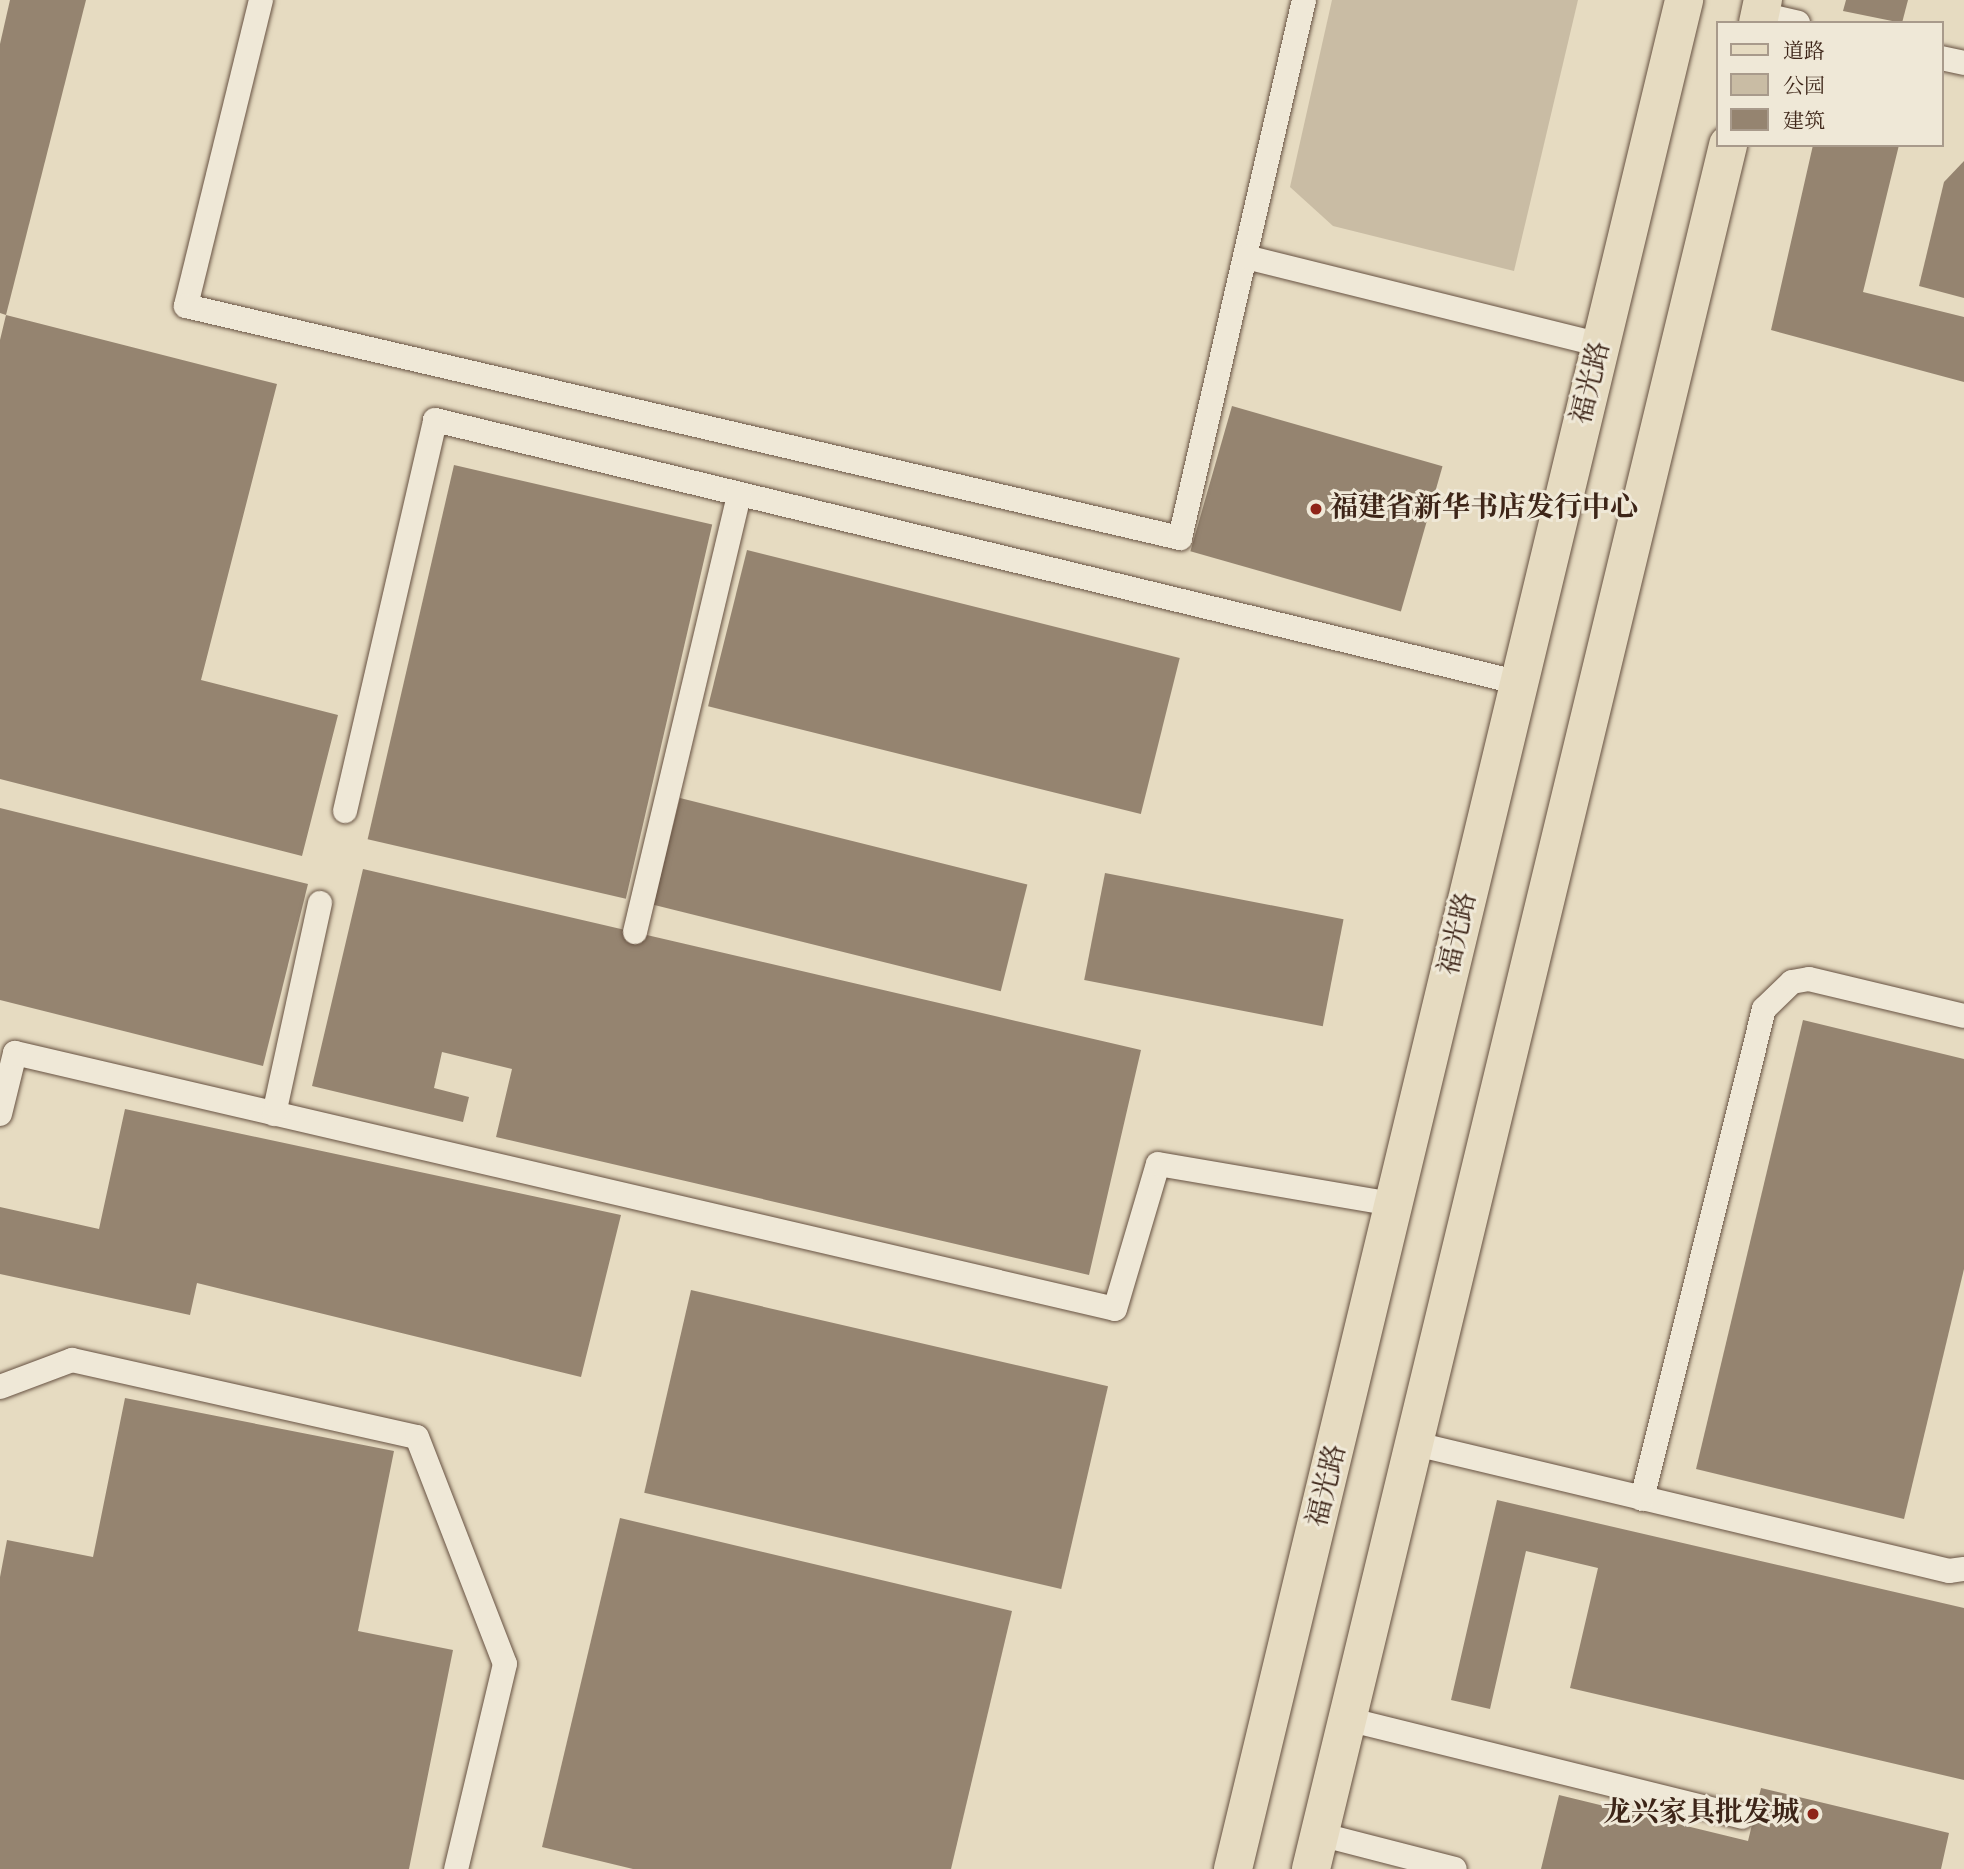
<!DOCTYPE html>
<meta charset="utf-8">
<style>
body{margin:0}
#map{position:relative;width:1964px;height:1869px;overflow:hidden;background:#e6dbc1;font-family:"IM FELL English","Noto Serif SC",serif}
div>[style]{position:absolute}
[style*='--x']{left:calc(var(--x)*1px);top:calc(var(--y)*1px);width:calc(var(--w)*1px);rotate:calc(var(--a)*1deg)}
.green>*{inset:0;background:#c9bca4}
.building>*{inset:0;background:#958470;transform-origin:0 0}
.roads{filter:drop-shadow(0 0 2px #675242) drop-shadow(0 0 2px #675242)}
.service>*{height:24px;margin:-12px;padding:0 12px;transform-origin:12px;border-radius:12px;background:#efe8d7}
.primary>*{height:38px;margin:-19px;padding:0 19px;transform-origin:19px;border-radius:19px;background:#e6dbc1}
.dots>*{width:19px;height:19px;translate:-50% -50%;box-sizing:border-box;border:4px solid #efe8d7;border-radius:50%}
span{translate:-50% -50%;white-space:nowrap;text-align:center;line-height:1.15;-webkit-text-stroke:6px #efe8d7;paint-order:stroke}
.street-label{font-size:28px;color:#3d2518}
.poi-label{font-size:28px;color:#3d2518;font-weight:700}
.left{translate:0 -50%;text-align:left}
.right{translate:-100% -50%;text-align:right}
.legend{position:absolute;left:1716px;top:21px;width:228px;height:126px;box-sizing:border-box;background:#efe8d7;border:2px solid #a89a8b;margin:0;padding:9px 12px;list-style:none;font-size:21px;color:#3d2518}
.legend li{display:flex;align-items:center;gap:14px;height:35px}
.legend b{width:35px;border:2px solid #a89a8b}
</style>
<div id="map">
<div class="green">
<div style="clip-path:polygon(1332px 0,1578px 0,1514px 271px,1333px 226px,1290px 187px)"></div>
</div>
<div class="building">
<div style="clip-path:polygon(10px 0,86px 0,6px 315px,0 313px,0 44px)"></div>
<div style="clip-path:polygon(1846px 0,1908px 0,1902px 23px,1843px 11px)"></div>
<div style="clip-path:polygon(1813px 145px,1899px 145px,1863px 292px,1964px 317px,1964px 382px,1771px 330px)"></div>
<div style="clip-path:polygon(1964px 161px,1964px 298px,1919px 286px,1944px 182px)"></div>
<div style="clip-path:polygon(6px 315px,277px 384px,201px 680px,338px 715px,302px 856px,0 779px,0 340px)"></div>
<div style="left:1232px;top:406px;width:219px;height:151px;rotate:16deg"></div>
<div style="left:454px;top:465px;width:265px;height:384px;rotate:13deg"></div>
<div style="left:747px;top:550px;width:446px;height:161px;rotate:14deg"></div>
<div style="left:680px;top:798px;width:358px;height:110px;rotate:14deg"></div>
<div style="clip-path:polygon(0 808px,308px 884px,263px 1066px,0 1000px)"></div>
<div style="clip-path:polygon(363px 869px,1141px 1050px,1089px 1275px,496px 1137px,512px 1069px,442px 1052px,434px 1088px,469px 1097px,463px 1122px,312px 1086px)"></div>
<div style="left:1105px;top:873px;width:243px;height:109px;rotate:11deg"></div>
<div style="clip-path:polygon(1803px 1020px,1964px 1059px,1964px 1269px,1904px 1519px,1696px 1469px)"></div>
<div style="clip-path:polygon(125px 1109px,621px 1215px,581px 1377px,197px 1283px,190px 1315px,0 1274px,0 1207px,99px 1229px)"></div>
<div style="left:691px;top:1290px;width:428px;height:208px;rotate:13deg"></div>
<div style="clip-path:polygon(125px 1398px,394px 1451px,358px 1631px,453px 1650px,409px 1869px,0 1869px,0 1577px,7px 1540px,93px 1557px)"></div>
<div style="clip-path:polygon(1497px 1500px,1964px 1608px,1964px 1780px,1570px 1688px,1598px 1568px,1526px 1551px,1490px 1709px,1451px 1700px)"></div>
<div style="clip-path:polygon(620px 1518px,1012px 1611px,951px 1869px,633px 1869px,542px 1847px)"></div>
<div style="clip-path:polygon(1761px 1788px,1949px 1833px,1941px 1869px,1541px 1869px,1559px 1795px,1748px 1841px)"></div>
</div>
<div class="roads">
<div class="service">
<div style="--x:261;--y:0;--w:315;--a:103.8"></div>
<div style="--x:186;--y:306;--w:1021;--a:13.14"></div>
<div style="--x:1180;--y:538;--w:552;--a:-77.02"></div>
<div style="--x:1760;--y:14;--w:39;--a:13"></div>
<div style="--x:1941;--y:58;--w:24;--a:12"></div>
<div style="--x:1246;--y:257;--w:367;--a:13.9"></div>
<div style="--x:345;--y:811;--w:401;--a:-77"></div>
<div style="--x:435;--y:420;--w:1112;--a:13.62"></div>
<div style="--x:635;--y:932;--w:450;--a:-76.6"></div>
<div style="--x:0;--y:1114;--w:63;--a:-76.2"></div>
<div style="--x:15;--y:1053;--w:1129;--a:13.1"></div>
<div style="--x:1115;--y:1309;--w:151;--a:-73.5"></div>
<div style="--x:1158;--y:1164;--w:242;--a:9.7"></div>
<div style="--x:274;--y:1114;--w:216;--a:-77.7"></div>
<div style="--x:0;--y:1387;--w:77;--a:-20.6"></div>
<div style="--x:72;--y:1360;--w:353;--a:12.6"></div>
<div style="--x:417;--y:1437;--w:243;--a:68.8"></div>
<div style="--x:505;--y:1664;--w:211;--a:103.4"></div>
<div style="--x:1416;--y:1444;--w:548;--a:13.4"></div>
<div style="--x:1949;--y:1571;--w:15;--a:-8"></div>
<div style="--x:1642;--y:1499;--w:505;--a:-76.02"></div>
<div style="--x:1764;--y:1009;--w:39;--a:-44"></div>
<div style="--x:1792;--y:982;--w:17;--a:-10"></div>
<div style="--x:1809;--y:979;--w:159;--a:13.4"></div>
<div style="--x:1347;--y:1719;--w:407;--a:13.9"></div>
<div style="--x:1319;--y:1834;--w:140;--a:14.4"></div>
</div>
<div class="primary">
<div style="--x:1758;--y:23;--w:24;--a:-78"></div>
<div style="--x:1233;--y:1869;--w:1923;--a:-76.43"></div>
<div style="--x:1311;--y:1869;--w:1774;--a:-76.4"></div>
</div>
</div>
<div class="dots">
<div style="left:1316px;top:509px;background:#8f2418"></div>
<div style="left:1813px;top:1814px;background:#8f2418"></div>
</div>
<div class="street-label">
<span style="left:1592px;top:383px;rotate:-76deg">福光路</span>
<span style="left:1459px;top:934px;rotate:-77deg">福光路</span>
<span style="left:1328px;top:1486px;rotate:-76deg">福光路</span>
</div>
<div class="poi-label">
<span class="left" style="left:1330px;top:509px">福建省新华书店发行中心</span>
<span class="right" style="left:1799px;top:1814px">龙兴家具批发城</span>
</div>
<ul class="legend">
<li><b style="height:9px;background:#e6dbc1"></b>道路</li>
<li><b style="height:19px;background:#c9bca4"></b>公园</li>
<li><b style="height:19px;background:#958470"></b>建筑</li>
</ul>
</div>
